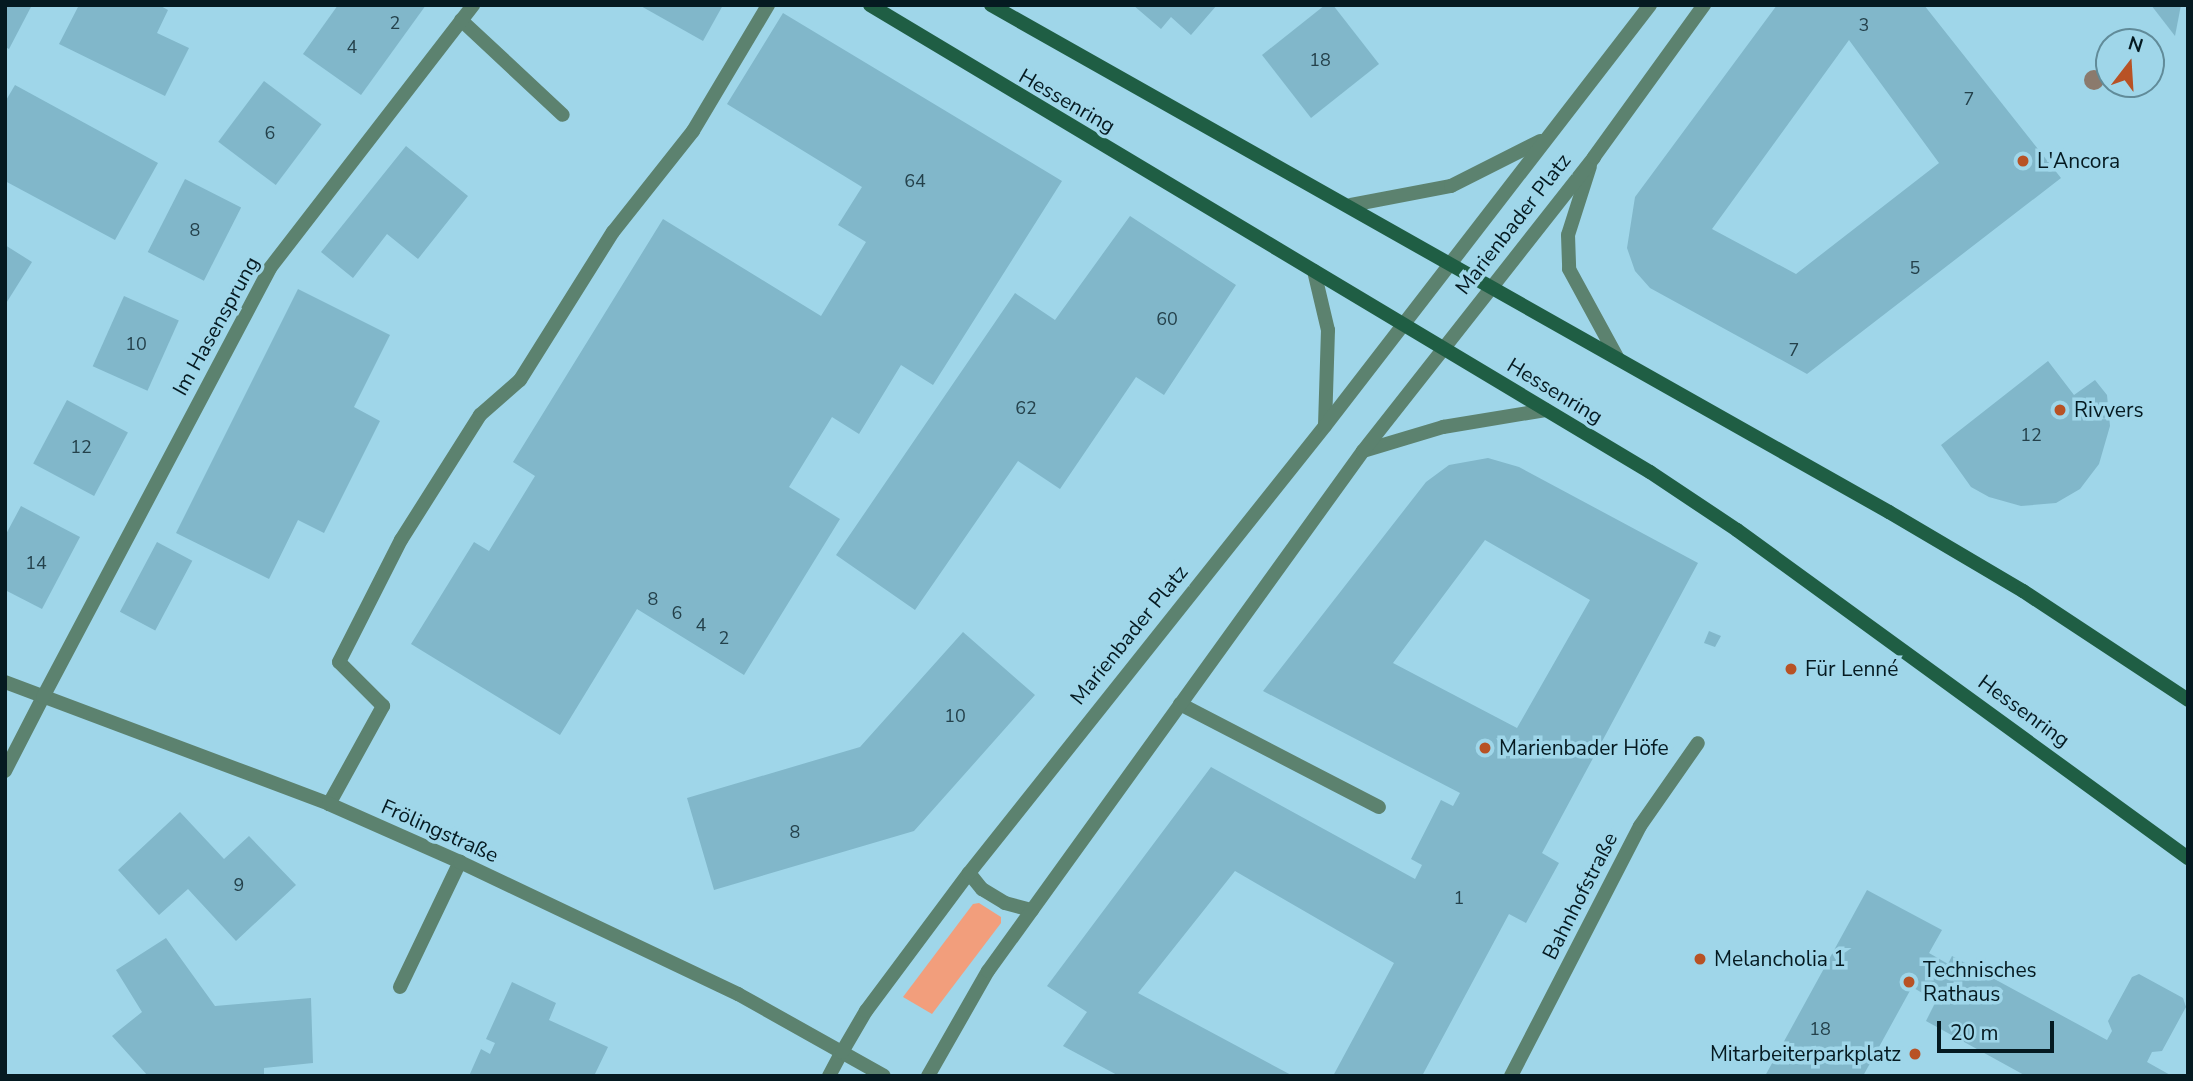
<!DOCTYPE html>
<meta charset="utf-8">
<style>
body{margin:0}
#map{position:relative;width:2193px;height:1081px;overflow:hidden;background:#9fd6e9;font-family:"Nunito Sans",sans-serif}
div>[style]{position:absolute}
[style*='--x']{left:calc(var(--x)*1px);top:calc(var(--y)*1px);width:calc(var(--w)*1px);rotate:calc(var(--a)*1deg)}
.green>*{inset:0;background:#f29e7c}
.building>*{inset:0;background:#81b7ca;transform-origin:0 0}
.lane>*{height:14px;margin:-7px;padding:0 7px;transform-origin:7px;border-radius:7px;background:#5c826f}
.street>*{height:14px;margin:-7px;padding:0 7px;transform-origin:7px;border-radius:7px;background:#5c826f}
.secondary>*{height:14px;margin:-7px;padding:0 7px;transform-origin:7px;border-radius:7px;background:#1f5e44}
.trees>*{width:20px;height:20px;margin:-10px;border-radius:50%;background:#8b7a6d}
.dots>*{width:19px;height:19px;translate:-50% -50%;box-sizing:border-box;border:4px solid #9fd6e9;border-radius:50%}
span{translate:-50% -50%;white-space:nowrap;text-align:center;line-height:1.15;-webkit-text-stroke:7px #9fd6e9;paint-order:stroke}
.number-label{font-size:18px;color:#24414b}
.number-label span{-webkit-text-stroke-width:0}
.street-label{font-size:21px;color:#051a21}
.poi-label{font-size:21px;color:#051a21}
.left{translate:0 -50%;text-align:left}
.right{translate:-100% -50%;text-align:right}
.frame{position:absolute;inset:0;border:7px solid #051a21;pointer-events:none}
.north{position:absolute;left:2095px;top:28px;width:70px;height:70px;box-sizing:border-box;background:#9fd6e9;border:2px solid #618b99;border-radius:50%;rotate:17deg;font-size:19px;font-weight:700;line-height:28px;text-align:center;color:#051a21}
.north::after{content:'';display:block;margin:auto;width:24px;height:32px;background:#b85225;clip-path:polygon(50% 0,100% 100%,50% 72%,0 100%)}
.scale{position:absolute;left:1937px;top:1021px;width:117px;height:32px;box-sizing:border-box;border:4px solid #051a21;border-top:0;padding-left:9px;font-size:21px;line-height:24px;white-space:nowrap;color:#051a21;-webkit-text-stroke:5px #9fd6e9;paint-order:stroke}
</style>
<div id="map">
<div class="green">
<div style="clip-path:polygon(979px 903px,1001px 917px,1001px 923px,932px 1014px,903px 997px,973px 904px)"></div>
</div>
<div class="building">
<div style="clip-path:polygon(5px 5px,32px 5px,9px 49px,5px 47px)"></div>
<div style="clip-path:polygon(79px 5px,159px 5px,168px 10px,157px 33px,189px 48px,165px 96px,59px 44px)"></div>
<div style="clip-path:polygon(338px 5px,426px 5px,361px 95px,303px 54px)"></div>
<div style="clip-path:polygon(639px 5px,723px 5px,703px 41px)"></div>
<div style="clip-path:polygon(1133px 5px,1217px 5px,1191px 35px,1171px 17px,1161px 29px)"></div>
<div style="clip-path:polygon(1325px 5px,1333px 5px,1379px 64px,1311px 118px,1262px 55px)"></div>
<div style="clip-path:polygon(evenodd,1777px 5px,1924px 5px,2061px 178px,1807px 374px,1650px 288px,1635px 271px,1627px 248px,1635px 197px,1777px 5px,1849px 40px,1939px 163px,1796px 274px,1712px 229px,1849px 40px)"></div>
<div style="clip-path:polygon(2151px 5px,2181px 5px,2175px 36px)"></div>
<div style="clip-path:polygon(783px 13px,1062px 181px,933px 385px,901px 365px,859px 434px,832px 417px,789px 487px,840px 519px,744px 675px,637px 609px,560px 735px,411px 644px,474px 542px,489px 551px,535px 476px,513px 462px,663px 219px,821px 316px,866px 242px,838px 225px,862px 187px,727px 104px)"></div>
<div style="left:264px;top:81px;width:72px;height:76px;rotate:37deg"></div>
<div style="clip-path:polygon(15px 85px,158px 163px,115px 240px,5px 181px,5px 102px)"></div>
<div style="clip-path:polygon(406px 146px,468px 196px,418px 259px,387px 234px,353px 278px,321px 252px)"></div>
<div style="left:185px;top:179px;width:63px;height:82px;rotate:27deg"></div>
<div style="clip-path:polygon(1130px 216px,1236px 285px,1164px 395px,1136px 377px,1060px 489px,1018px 461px,915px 610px,836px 555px,1015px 293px,1055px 320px)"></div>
<div style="clip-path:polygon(5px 245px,32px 262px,5px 305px)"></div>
<div style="clip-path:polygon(298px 289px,390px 335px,354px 407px,380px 421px,324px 533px,298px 520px,269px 579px,176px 533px)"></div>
<div style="left:124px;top:296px;width:60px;height:77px;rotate:24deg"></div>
<div style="clip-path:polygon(2048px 361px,2074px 395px,2095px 380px,2107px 395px,2110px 426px,2099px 464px,2080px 489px,2056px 503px,2021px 506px,1989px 497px,1971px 487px,1941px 445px)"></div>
<div style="left:67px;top:400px;width:69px;height:72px;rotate:28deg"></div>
<div style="clip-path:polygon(evenodd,1488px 458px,1519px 467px,1698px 563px,1542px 853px,1559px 863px,1526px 923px,1509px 914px,1422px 1076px,1333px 1076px,1394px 963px,1235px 871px,1138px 993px,1293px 1076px,1119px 1076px,1063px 1046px,1087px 1012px,1047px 986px,1211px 767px,1415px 879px,1422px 865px,1411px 859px,1441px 800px,1453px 806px,1460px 793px,1263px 691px,1426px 482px,1449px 465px,1488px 458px,1485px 540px,1590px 600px,1517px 728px,1393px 663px,1485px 540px)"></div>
<div style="clip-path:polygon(21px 506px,80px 537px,42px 609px,5px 590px,5px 536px)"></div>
<div style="left:157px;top:542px;width:40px;height:79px;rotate:28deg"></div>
<div style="clip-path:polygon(1709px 631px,1721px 636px,1715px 647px,1704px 643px)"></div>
<div style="clip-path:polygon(963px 632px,1035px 695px,914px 831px,714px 890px,687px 798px,860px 747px)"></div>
<div style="clip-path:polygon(180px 812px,224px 859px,249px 836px,296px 885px,236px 941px,188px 889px,159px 915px,118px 870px)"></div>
<div style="clip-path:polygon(1867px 890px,1942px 930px,1929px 953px,1948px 964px,1952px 956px,2107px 1040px,2112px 1031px,2108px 1021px,2132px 977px,2139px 974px,2183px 998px,2186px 1007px,2162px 1051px,2152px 1052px,2147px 1062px,2172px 1076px,2026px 1076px,1926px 1021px,1936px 1001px,1912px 987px,1863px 1076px,1765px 1076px)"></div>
<div style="clip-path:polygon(166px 938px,215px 1006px,311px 998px,313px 1063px,264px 1068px,264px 1076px,148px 1076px,112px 1036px,142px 1012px,116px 970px)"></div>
<div style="clip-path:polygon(512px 982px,556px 1003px,549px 1020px,608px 1047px,594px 1076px,469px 1076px,481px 1049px,490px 1054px,495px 1043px,486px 1039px)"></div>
</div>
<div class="lane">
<div style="--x:461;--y:20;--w:139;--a:43"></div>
<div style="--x:1180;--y:704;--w:224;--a:27.4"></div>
<div style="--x:5;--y:771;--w:83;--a:-62.8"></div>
<div style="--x:329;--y:804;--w:112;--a:-61.1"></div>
<div style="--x:383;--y:706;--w:62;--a:-135"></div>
<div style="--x:339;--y:662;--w:137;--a:-63.1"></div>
<div style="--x:401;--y:540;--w:148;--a:-57.7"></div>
<div style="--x:480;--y:415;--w:53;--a:-41.2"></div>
<div style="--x:520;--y:380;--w:175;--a:-57.9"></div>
<div style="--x:613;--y:232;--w:129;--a:-51.6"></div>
<div style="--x:693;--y:131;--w:147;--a:-59.2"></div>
<div style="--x:400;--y:987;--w:139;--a:-64.4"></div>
<div style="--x:829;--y:1076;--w:27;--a:-62"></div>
</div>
<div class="street">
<div style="--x:1590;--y:166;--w:72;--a:107.7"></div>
<div style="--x:1568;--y:235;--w:34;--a:88"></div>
<div style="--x:1569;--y:269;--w:102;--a:61.4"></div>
<div style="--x:1351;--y:205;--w:102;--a:-10.8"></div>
<div style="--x:1451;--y:186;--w:100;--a:-26.8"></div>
<div style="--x:1314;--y:271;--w:61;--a:76.7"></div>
<div style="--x:1328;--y:330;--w:95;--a:91.8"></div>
<div style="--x:1363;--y:451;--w:84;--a:-16.7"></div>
<div style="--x:1443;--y:427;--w:104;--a:-9.4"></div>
<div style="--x:5;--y:682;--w:346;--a:20.6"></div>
<div style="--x:329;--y:804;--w:143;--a:23.9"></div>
<div style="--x:460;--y:862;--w:308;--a:25.4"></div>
<div style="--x:738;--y:994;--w:167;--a:29.3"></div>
<div style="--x:43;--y:697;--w:485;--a:-62.1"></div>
<div style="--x:270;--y:268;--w:332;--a:-52.3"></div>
<div style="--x:969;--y:873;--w:21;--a:51"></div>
<div style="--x:982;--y:889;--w:27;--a:31"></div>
<div style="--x:1005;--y:903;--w:28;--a:15"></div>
<div style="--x:842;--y:1052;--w:48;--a:-59.7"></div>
<div style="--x:866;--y:1011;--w:172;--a:-53.3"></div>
<div style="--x:969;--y:873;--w:571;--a:-51.47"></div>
<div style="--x:1325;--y:426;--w:532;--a:-52.33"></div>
<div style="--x:928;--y:1076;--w:121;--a:-60.3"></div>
<div style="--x:988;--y:971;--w:641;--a:-54.2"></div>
<div style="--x:1363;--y:451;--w:374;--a:-51.8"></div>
<div style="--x:1594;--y:157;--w:188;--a:-54.1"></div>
<div style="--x:1511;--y:1076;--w:281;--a:-62.7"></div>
<div style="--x:1640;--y:826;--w:101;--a:-55.1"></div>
</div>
<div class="secondary">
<div style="--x:870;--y:5;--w:909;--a:30.91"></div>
<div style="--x:1650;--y:472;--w:105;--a:33.7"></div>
<div style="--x:1737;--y:530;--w:558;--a:36.03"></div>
<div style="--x:991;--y:5;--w:1031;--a:29.45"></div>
<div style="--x:1889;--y:512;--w:156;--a:30.5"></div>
<div style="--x:2023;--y:591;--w:198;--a:33.4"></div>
</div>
<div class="trees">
<div style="left:2094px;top:80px"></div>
</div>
<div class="dots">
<div style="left:2023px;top:161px;background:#b85225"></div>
<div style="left:2060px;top:410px;background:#b85225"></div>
<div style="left:1791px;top:669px;background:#b85225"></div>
<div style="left:1485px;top:748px;background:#b85225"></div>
<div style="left:1700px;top:959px;background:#b85225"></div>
<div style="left:1909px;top:982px;background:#b85225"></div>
<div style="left:1915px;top:1054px;background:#b85225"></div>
</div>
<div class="number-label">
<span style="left:395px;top:23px">2</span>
<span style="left:1864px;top:25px">3</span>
<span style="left:352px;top:47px">4</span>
<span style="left:1320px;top:60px">18</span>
<span style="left:1969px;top:99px">7</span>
<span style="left:270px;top:133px">6</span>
<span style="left:915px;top:181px">64</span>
<span style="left:195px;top:230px">8</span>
<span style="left:1915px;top:268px">5</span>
<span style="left:1167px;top:319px">60</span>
<span style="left:136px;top:344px">10</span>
<span style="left:1794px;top:350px">7</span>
<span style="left:1026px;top:408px">62</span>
<span style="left:2031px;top:435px">12</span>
<span style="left:81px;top:447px">12</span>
<span style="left:36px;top:563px">14</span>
<span style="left:653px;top:599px">8</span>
<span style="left:677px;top:613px">6</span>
<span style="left:701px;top:625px">4</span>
<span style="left:724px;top:638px">2</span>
<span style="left:955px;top:716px">10</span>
<span style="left:795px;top:832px">8</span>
<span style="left:239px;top:885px">9</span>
<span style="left:1459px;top:898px">1</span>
<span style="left:1820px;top:1029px">18</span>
</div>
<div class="street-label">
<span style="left:1067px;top:101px;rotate:30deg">Hessenring</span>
<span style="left:1513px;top:224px;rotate:-52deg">Marienbader Platz</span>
<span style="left:216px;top:326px;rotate:-61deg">Im Hasensprung</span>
<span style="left:1555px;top:391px;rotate:31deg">Hessenring</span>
<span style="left:1129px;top:635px;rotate:-51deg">Marienbader Platz</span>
<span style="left:2024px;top:711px;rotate:36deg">Hessenring</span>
<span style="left:440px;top:831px;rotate:24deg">Frölingstraße</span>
<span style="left:1580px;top:896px;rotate:-63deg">Bahnhofstraße</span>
</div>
<div class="poi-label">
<span class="left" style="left:2037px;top:161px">L'Ancora</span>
<span class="left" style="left:2074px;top:410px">Rivvers</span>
<span class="left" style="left:1805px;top:669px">Für Lenné</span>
<span class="left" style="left:1499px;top:748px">Marienbader Höfe</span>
<span class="left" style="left:1714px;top:959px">Melancholia 1</span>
<span class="left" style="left:1923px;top:982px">Technisches<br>Rathaus</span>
<span class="right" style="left:1901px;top:1054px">Mitarbeiterparkplatz</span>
</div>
<div class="frame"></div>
<div class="north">N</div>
<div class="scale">20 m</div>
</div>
